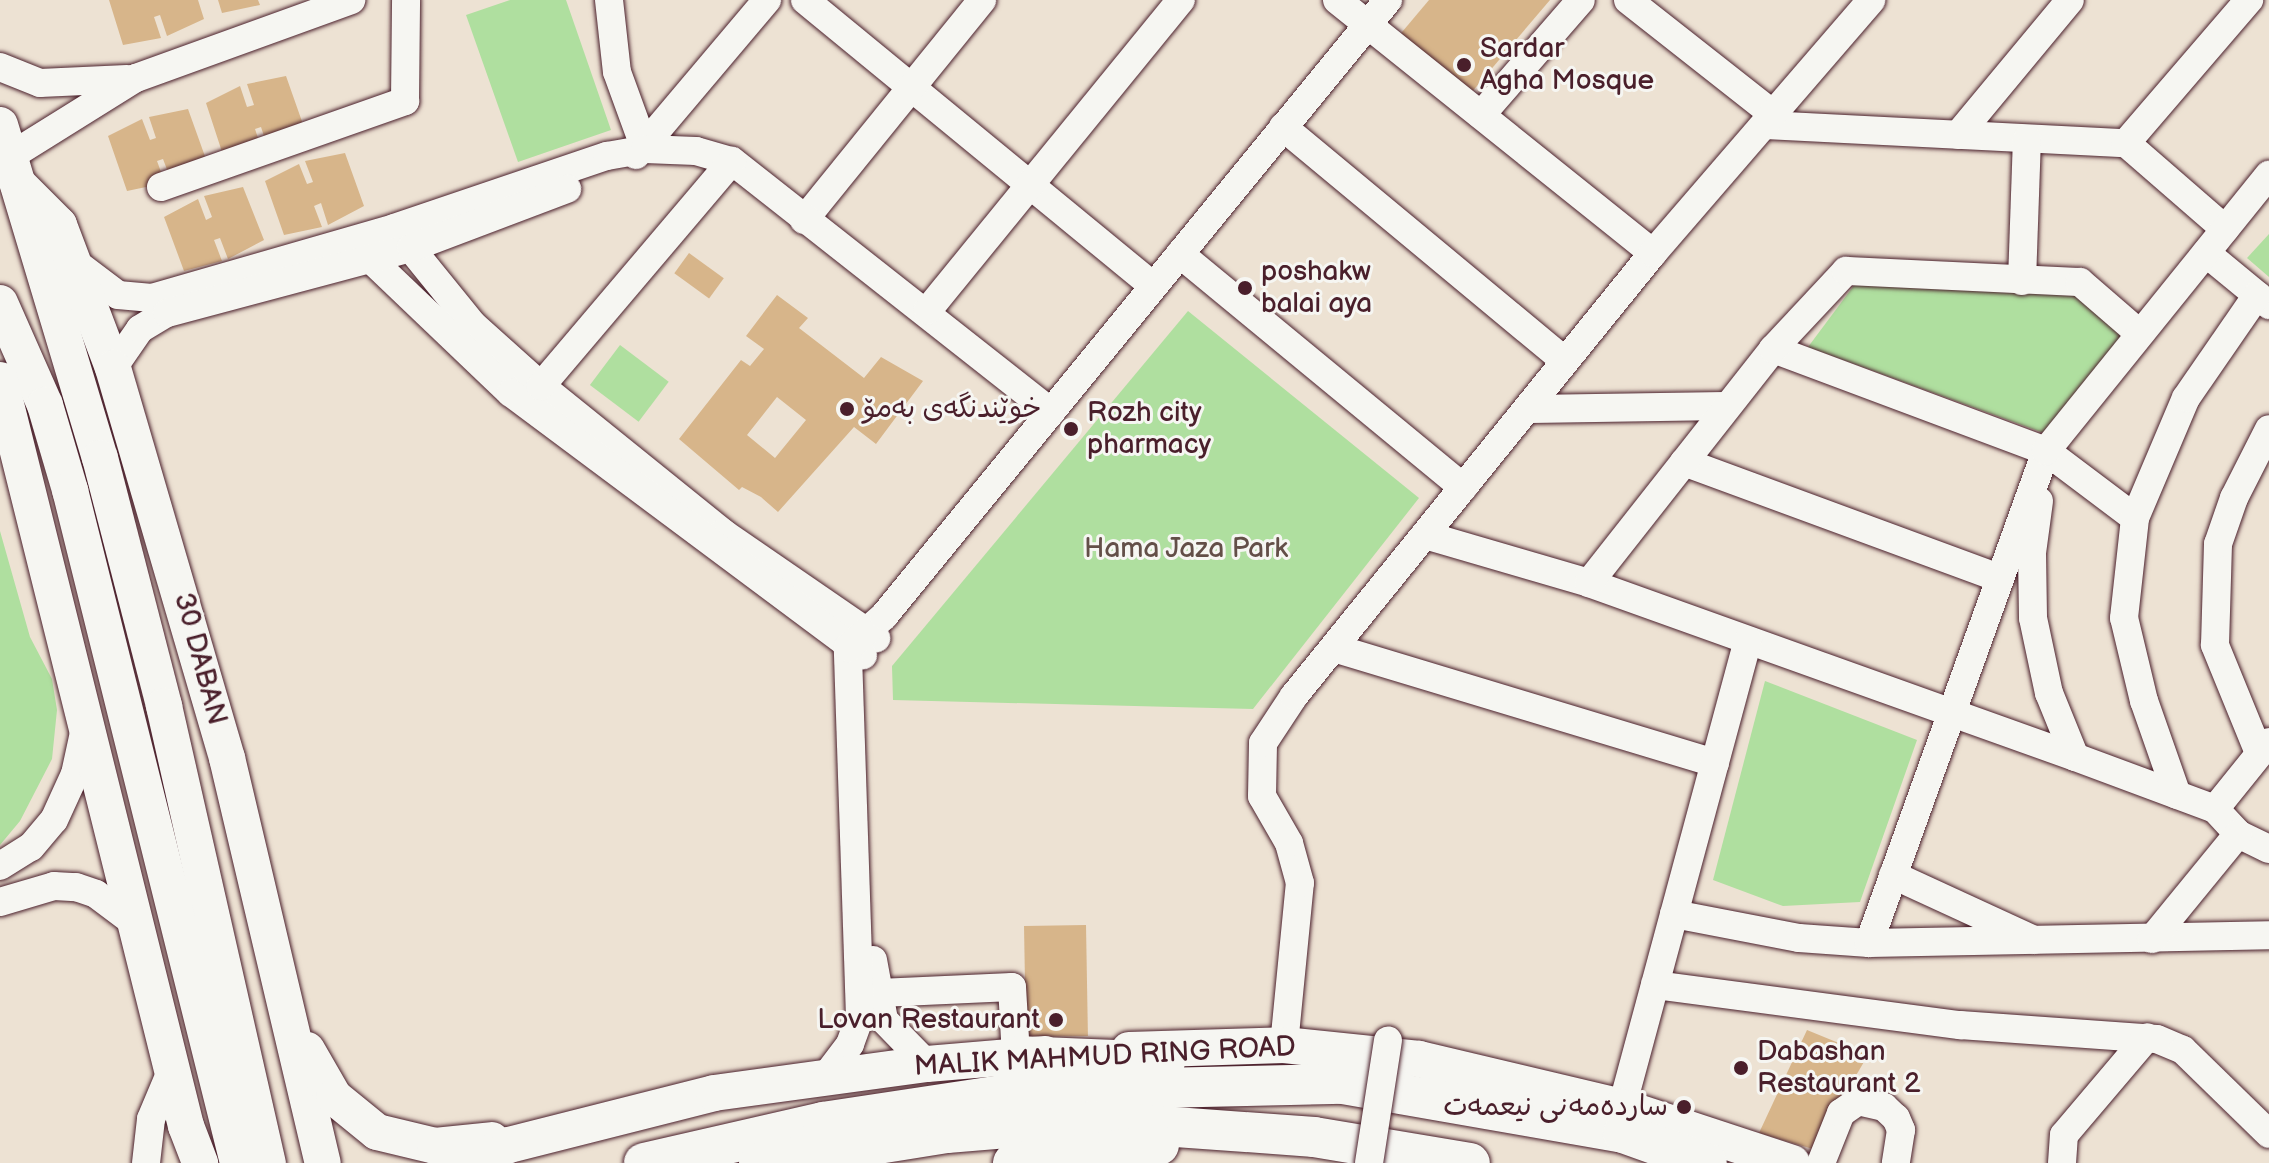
<!DOCTYPE html>
<meta charset="utf-8">
<style>
body{margin:0}
#map{position:relative;width:2269px;height:1163px;overflow:hidden;background:#ede2d3;font-family:"Balsamiq Sans","Playpen Sans Arabic",sans-serif}
div>[style]{position:absolute}
[style*='--x']{left:calc(var(--x)*1px);top:calc(var(--y)*1px);width:calc(var(--w)*1px);rotate:calc(var(--a)*1deg)}
.green>*{inset:0;background:#afdf9f;transform-origin:0 0}
.building>*{inset:0;background:#d7b58a;transform-origin:0 0}
.roads{filter:drop-shadow(0 0 2px #4a1f2b) drop-shadow(0 0 2px #4a1f2b)}
.minor>*{height:28px;margin:-14px;padding:0 14px;transform-origin:14px;border-radius:14px;background:#f6f6f2}
.major>*{height:36px;margin:-18px;padding:0 18px;transform-origin:18px;border-radius:18px;background:#f6f6f2}
.highway>*{height:40px;margin:-20px;padding:0 20px;transform-origin:20px;border-radius:20px;background:#f6f6f2}
.bridges{filter:drop-shadow(0 0 2px #4a1f2b) drop-shadow(0 0 2px #4a1f2b)}
.minor-bridge>*{height:28px;margin:-14px;padding:0 14px;transform-origin:14px;border-radius:14px;background:#f6f6f2}
.dots>*{width:22px;height:22px;translate:-50% -50%;box-sizing:border-box;border:4px solid #f6f6f2;border-radius:50%}
span{translate:-50% -50%;white-space:nowrap;text-align:center;line-height:1.15;-webkit-text-stroke:6px #f6f6f2;paint-order:stroke}
.poi-label{font-size:28px;color:#4a1f2b}
.left{translate:0 -50%;text-align:left}
.right{translate:-100% -50%;text-align:right}
.park-label{font-size:28px;color:#634f48}
.street-label{font-size:28px;color:#4a1f2b}
</style>
<div id="map">
<div class="green">
<div style="clip-path:polygon(510px 0,566px 0,611px 130px,518px 162px,466px 15px)"></div>
<div style="clip-path:polygon(2269px 234px,2269px 277px,2247px 258px)"></div>
<div style="clip-path:polygon(1855px 284px,2079px 294px,2138px 343px,2060px 439px,1808px 347px)"></div>
<div style="clip-path:polygon(1188px 311px,1419px 498px,1253px 709px,893px 700px,892px 666px)"></div>
<div style="left:620px;top:345px;width:61px;height:50px;rotate:37deg"></div>
<div style="clip-path:polygon(0 531px,30px 637px,52px 679px,57px 710px,52px 759px,20px 821px,0 845px)"></div>
<div style="clip-path:polygon(1765px 681px,1917px 740px,1860px 902px,1783px 906px,1713px 880px)"></div>
</div>
<div class="building">
<div style="clip-path:polygon(109px 0,198px 0,204px 19px,167px 36px,160px 15px,154px 17px,161px 38px,123px 45px)"></div>
<div style="clip-path:polygon(218px 0,258px 0,260px 5px,222px 13px)"></div>
<div style="clip-path:polygon(1429px 0,1550px 0,1471px 93px,1397px 38px)"></div>
<div style="clip-path:polygon(286px 76px,305px 130px,268px 148px,261px 127px,255px 129px,262px 150px,224px 158px,206px 103px,240px 86px,247px 107px,254px 105px,247px 84px)"></div>
<div style="clip-path:polygon(188px 109px,207px 162px,171px 180px,163px 159px,157px 161px,165px 183px,127px 191px,108px 136px,142px 119px,150px 140px,156px 138px,149px 117px)"></div>
<div style="clip-path:polygon(345px 153px,364px 206px,328px 225px,321px 203px,314px 206px,322px 227px,284px 235px,265px 181px,299px 164px,307px 184px,313px 182px,305px 161px)"></div>
<div style="clip-path:polygon(243px 187px,264px 240px,228px 259px,220px 238px,214px 240px,222px 261px,184px 271px,164px 217px,198px 199px,206px 220px,212px 217px,204px 196px)"></div>
<div style="left:689px;top:253px;width:43px;height:25px;rotate:36deg"></div>
<div style="clip-path:polygon(evenodd,777px 295px,808px 318px,799px 328px,864px 378px,881px 357px,923px 381px,876px 444px,854px 427px,778px 512px,761px 497px,742px 487px,739px 490px,679px 439px,741px 360px,750px 366px,764px 349px,746px 336px,777px 295px,777px 397px,806px 420px,775px 458px,747px 435px,777px 397px)"></div>
<div style="left:1086px;top:925px;width:111px;height:62px;rotate:89deg"></div>
<div style="clip-path:polygon(1807px 1030px,1868px 1055px,1813px 1149px,1759px 1133px)"></div>
</div>
<div class="roads">
<div class="minor">
<div style="--x:609;--y:0;--w:72;--a:83.7"></div>
<div style="--x:617;--y:72;--w:82;--a:70"></div>
<div style="--x:805;--y:0;--w:450;--a:39.4"></div>
<div style="--x:1337;--y:0;--w:405;--a:38.7"></div>
<div style="--x:1628;--y:0;--w:186;--a:38.2"></div>
<div style="--x:0;--y:67;--w:43;--a:21.8"></div>
<div style="--x:40;--y:83;--w:87;--a:-2.6"></div>
<div style="--x:1481;--y:115;--w:152;--a:-49"></div>
<div style="--x:1765;--y:125;--w:361;--a:2.9"></div>
<div style="--x:2126;--y:143;--w:131;--a:41"></div>
<div style="--x:1283;--y:127;--w:366;--a:39.7"></div>
<div style="--x:1958;--y:135;--w:175;--a:-50.3"></div>
<div style="--x:2126;--y:143;--w:189;--a:-49.3"></div>
<div style="--x:636;--y:155;--w:203;--a:-49.8"></div>
<div style="--x:9;--y:157;--w:150;--a:-31.9"></div>
<div style="--x:136;--y:78;--w:229;--a:-19.9"></div>
<div style="--x:161;--y:187;--w:259;--a:-19.4"></div>
<div style="--x:405;--y:101;--w:101;--a:-89.4"></div>
<div style="--x:804;--y:220;--w:283;--a:-51"></div>
<div style="--x:400;--y:235;--w:116;--a:51"></div>
<div style="--x:473;--y:325;--w:91;--a:41.9"></div>
<div style="--x:541;--y:386;--w:234;--a:38.9"></div>
<div style="--x:723;--y:533;--w:186;--a:34.5"></div>
<div style="--x:358;--y:247;--w:211;--a:43.7"></div>
<div style="--x:511;--y:393;--w:439;--a:36.7"></div>
<div style="--x:2206;--y:253;--w:82;--a:39.5"></div>
<div style="--x:1180;--y:254;--w:367;--a:39.5"></div>
<div style="--x:77;--y:264;--w:51;--a:37.1"></div>
<div style="--x:118;--y:295;--w:34;--a:5"></div>
<div style="--x:152;--y:298;--w:252;--a:-16.1"></div>
<div style="--x:394;--y:228;--w:225;--a:-18.7"></div>
<div style="--x:607;--y:156;--w:39;--a:-10"></div>
<div style="--x:645;--y:149;--w:51;--a:2.2"></div>
<div style="--x:696;--y:151;--w:37;--a:16"></div>
<div style="--x:732;--y:161;--w:406;--a:38.2"></div>
<div style="--x:2022;--y:281;--w:142;--a:-88"></div>
<div style="--x:928;--y:310;--w:400;--a:-50.8"></div>
<div style="--x:1773;--y:349;--w:291;--a:20.5"></div>
<div style="--x:2046;--y:451;--w:111;--a:37"></div>
<div style="--x:113;--y:368;--w:47;--a:-55.3"></div>
<div style="--x:140;--y:329;--w:31;--a:-31"></div>
<div style="--x:167;--y:313;--w:253;--a:-14.9"></div>
<div style="--x:411;--y:248;--w:167;--a:-20.7"></div>
<div style="--x:541;--y:386;--w:295;--a:-49.7"></div>
<div style="--x:1529;--y:409;--w:198;--a:-0.9"></div>
<div style="--x:1684;--y:462;--w:336;--a:20.2"></div>
<div style="--x:2039;--y:501;--w:52;--a:97.7"></div>
<div style="--x:2032;--y:553;--w:65;--a:89.1"></div>
<div style="--x:2033;--y:618;--w:77;--a:78"></div>
<div style="--x:2049;--y:693;--w:69;--a:67.9"></div>
<div style="--x:1425;--y:535;--w:171;--a:16.3"></div>
<div style="--x:1589;--y:583;--w:516;--a:19.7"></div>
<div style="--x:2075;--y:757;--w:149;--a:20.4"></div>
<div style="--x:2215;--y:809;--w:34;--a:47"></div>
<div style="--x:2238;--y:834;--w:34;--a:26"></div>
<div style="--x:1589;--y:583;--w:298;--a:-51.8"></div>
<div style="--x:1773;--y:349;--w:107;--a:-46.9"></div>
<div style="--x:1846;--y:271;--w:234;--a:2.7"></div>
<div style="--x:2080;--y:282;--w:79;--a:40.9"></div>
<div style="--x:1334;--y:648;--w:398;--a:16.8"></div>
<div style="--x:2259;--y:753;--w:117;--a:-112.2"></div>
<div style="--x:2215;--y:645;--w:101;--a:-88.3"></div>
<div style="--x:2218;--y:544;--w:49;--a:-70.8"></div>
<div style="--x:2234;--y:498;--w:77;--a:-63.1"></div>
<div style="--x:2177;--y:795;--w:100;--a:-109.3"></div>
<div style="--x:2144;--y:701;--w:85;--a:-103.5"></div>
<div style="--x:2124;--y:618;--w:101;--a:-83.7"></div>
<div style="--x:2135;--y:518;--w:130;--a:-67"></div>
<div style="--x:2186;--y:398;--w:125;--a:-55.4"></div>
<div style="--x:2215;--y:809;--w:86;--a:-51.1"></div>
<div style="--x:0;--y:866;--w:36;--a:-32"></div>
<div style="--x:31;--y:847;--w:35;--a:-50"></div>
<div style="--x:54;--y:820;--w:51;--a:-65.5"></div>
<div style="--x:75;--y:774;--w:47;--a:-77.7"></div>
<div style="--x:1893;--y:875;--w:155;--a:24.7"></div>
<div style="--x:0;--y:902;--w:56;--a:-16.5"></div>
<div style="--x:54;--y:886;--w:22;--a:3"></div>
<div style="--x:76;--y:887;--w:21;--a:19"></div>
<div style="--x:96;--y:894;--w:50;--a:36.9"></div>
<div style="--x:1674;--y:914;--w:127;--a:10.9"></div>
<div style="--x:1799;--y:938;--w:70;--a:4.1"></div>
<div style="--x:1869;--y:943;--w:400;--a:-1.1"></div>
<div style="--x:2152;--y:939;--w:136;--a:-50.7"></div>
<div style="--x:1869;--y:943;--w:523;--a:-70.21"></div>
<div style="--x:2046;--y:451;--w:355;--a:-51.1"></div>
<div style="--x:873;--y:960;--w:61;--a:79.6"></div>
<div style="--x:884;--y:1020;--w:62;--a:45.7"></div>
<div style="--x:1655;--y:985;--w:308;--a:7.5"></div>
<div style="--x:1960;--y:1025;--w:197;--a:4.1"></div>
<div style="--x:2157;--y:1039;--w:28;--a:23"></div>
<div style="--x:2183;--y:1050;--w:120;--a:44.3"></div>
<div style="--x:879;--y:993;--w:133;--a:-2.6"></div>
<div style="--x:1012;--y:987;--w:69;--a:86.7"></div>
<div style="--x:1284;--y:1045;--w:163;--a:-84.4"></div>
<div style="--x:1300;--y:883;--w:41;--a:-105.4"></div>
<div style="--x:1289;--y:843;--w:54;--a:-119.9"></div>
<div style="--x:1262;--y:796;--w:53;--a:-88.9"></div>
<div style="--x:1263;--y:743;--w:56;--a:-56.6"></div>
<div style="--x:1294;--y:696;--w:570;--a:-50.98"></div>
<div style="--x:1653;--y:253;--w:334;--a:-49.2"></div>
<div style="--x:826;--y:1076;--w:40;--a:-53"></div>
<div style="--x:850;--y:1044;--w:29;--a:-70"></div>
<div style="--x:860;--y:1017;--w:369;--a:-91.9"></div>
<div style="--x:848;--y:648;--w:48;--a:-41.6"></div>
<div style="--x:884;--y:616;--w:796;--a:-50.71"></div>
<div style="--x:1622;--y:1107;--w:483;--a:-74.9"></div>
<div style="--x:146;--y:1163;--w:44;--a:-83.5"></div>
<div style="--x:151;--y:1119;--w:54;--a:-67.2"></div>
<div style="--x:1821;--y:1163;--w:54;--a:-68.2"></div>
<div style="--x:1841;--y:1113;--w:21;--a:-35"></div>
<div style="--x:1858;--y:1101;--w:27;--a:13"></div>
<div style="--x:1884;--y:1107;--w:16;--a:43"></div>
<div style="--x:1896;--y:1118;--w:13;--a:67"></div>
<div style="--x:1901;--y:1130;--w:33;--a:99"></div>
<div style="--x:2062;--y:1163;--w:28;--a:-86"></div>
<div style="--x:2064;--y:1135;--w:128;--a:-49.7"></div>
</div>
<div class="major">
<div style="--x:0;--y:125;--w:348;--a:73.3"></div>
<div style="--x:100;--y:458;--w:256;--a:75.5"></div>
<div style="--x:164;--y:706;--w:469;--a:77.2"></div>
<div style="--x:18;--y:184;--w:58;--a:45"></div>
<div style="--x:59;--y:225;--w:153;--a:69.3"></div>
<div style="--x:113;--y:368;--w:406;--a:73.7"></div>
<div style="--x:227;--y:758;--w:416;--a:76.7"></div>
<div style="--x:0;--y:303;--w:111;--a:66.2"></div>
<div style="--x:45;--y:405;--w:89;--a:73.6"></div>
<div style="--x:70;--y:490;--w:694;--a:75.98"></div>
<div style="--x:0;--y:380;--w:769;--a:76"></div>
<div style="--x:186;--y:1126;--w:40;--a:69"></div>
<div style="--x:307;--y:1050;--w:54;--a:60.1"></div>
<div style="--x:334;--y:1097;--w:55;--a:39.1"></div>
<div style="--x:377;--y:1132;--w:60;--a:13.6"></div>
<div style="--x:435;--y:1146;--w:57;--a:-6"></div>
<div style="--x:1129;--y:1050;--w:155;--a:-1.8"></div>
<div style="--x:1284;--y:1045;--w:136;--a:5.9"></div>
<div style="--x:1419;--y:1059;--w:209;--a:13.3"></div>
<div style="--x:1622;--y:1107;--w:179;--a:18.2"></div>
<div style="--x:462;--y:1163;--w:50;--a:-21"></div>
<div style="--x:509;--y:1145;--w:211;--a:-14.2"></div>
<div style="--x:714;--y:1093;--w:215;--a:-7.8"></div>
<div style="--x:927;--y:1064;--w:119;--a:-4.8"></div>
</div>
<div class="highway">
<div style="--x:1016;--y:1056;--w:149;--a:2.3"></div>
<div style="--x:644;--y:1163;--w:184;--a:-12.9"></div>
<div style="--x:823;--y:1122;--w:206;--a:-8.6"></div>
<div style="--x:1027;--y:1091;--w:316;--a:-1.3"></div>
<div style="--x:1343;--y:1084;--w:284;--a:9.9"></div>
<div style="--x:1623;--y:1133;--w:89;--a:19.7"></div>
<div style="--x:759;--y:1163;--w:190;--a:-9.1"></div>
<div style="--x:947;--y:1133;--w:145;--a:-4.7"></div>
<div style="--x:1092;--y:1121;--w:223;--a:4.1"></div>
<div style="--x:1314;--y:1137;--w:158;--a:9.5"></div>
<div style="--x:1013;--y:1163;--w:147;--a:-7"></div>
</div>
</div>
<div class="bridges">
<div class="minor-bridge">
<div style="--x:1369;--y:1163;--w:124;--a:-81.2"></div>
</div>
</div>
<div class="dots">
<div style="left:1464px;top:65px;background:#4a1f2b"></div>
<div style="left:1245px;top:288px;background:#4a1f2b"></div>
<div style="left:847px;top:409px;background:#4a1f2b"></div>
<div style="left:1071px;top:429px;background:#4a1f2b"></div>
<div style="left:1056px;top:1020px;background:#4a1f2b"></div>
<div style="left:1741px;top:1068px;background:#4a1f2b"></div>
<div style="left:1684px;top:1107px;background:#4a1f2b"></div>
</div>
<div class="poi-label">
<span class="left" style="left:1480px;top:65px">Sardar<br>Agha Mosque</span>
<span class="left" style="left:1261px;top:288px">poshakw<br>balai aya</span>
<span class="left" style="left:863px;top:409px">خوێندنگەی بەمۆ</span>
<span class="left" style="left:1087px;top:429px">Rozh city<br>pharmacy</span>
<span class="right" style="left:1040px;top:1020px">Lovan Restaurant</span>
<span class="left" style="left:1757px;top:1068px">Dabashan<br>Restaurant 2</span>
<span class="right" style="left:1668px;top:1107px">ساردەمەنی نیعمەت</span>
</div>
<div class="park-label">
<span style="left:1186px;top:549px">Hama Jaza Park</span>
</div>
<div class="street-label">
<span style="left:200px;top:659px;rotate:75deg">30 DABAN</span>
<span style="left:1105px;top:1057px;rotate:-3deg">MALIK MAHMUD RING ROAD</span>
</div>
</div>
